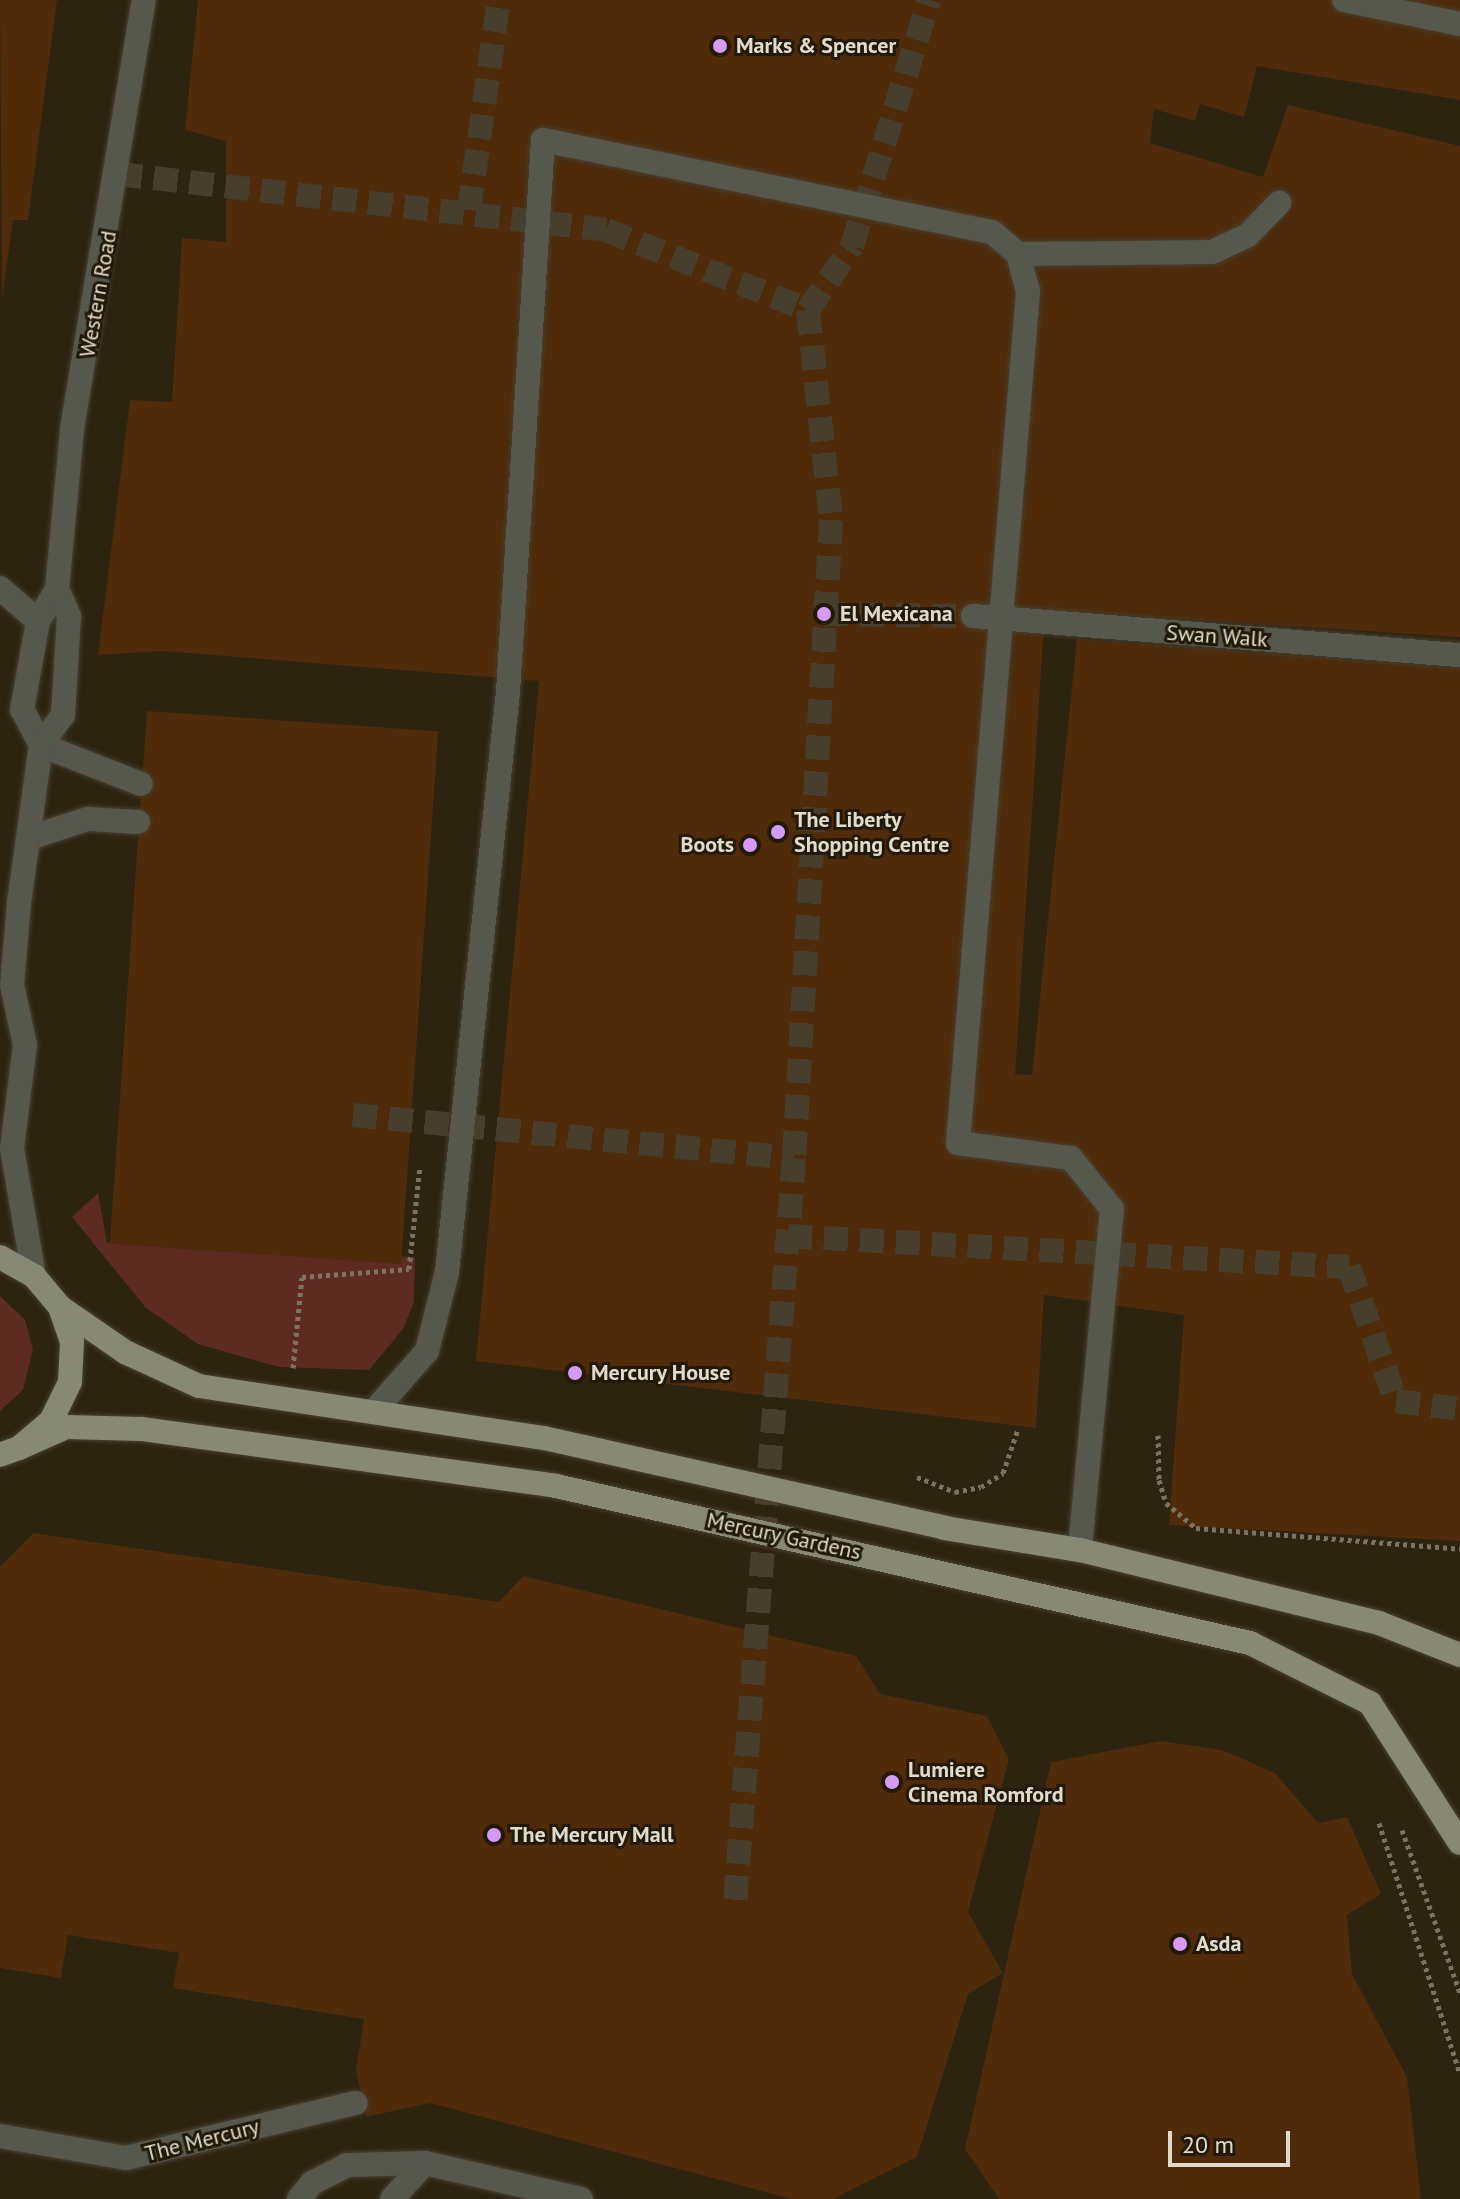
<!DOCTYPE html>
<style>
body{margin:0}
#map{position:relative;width:1460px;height:2199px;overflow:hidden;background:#2c2310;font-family:"PT Sans",sans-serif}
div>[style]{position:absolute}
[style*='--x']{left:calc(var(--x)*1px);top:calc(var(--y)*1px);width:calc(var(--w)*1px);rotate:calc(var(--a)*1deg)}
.green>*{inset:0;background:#5d2b22}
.building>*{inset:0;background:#4f2b0a;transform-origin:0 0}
.minor-tunnel>*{height:24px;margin-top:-12px;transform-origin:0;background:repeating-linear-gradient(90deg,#473f2d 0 24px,transparent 0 36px)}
.path>*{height:5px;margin-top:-2.5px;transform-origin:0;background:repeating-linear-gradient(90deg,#7a7363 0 4px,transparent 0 8px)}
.roads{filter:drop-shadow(0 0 2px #49402f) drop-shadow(0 0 2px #49402f)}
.minor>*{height:24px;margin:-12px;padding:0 12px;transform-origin:12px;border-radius:12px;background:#56574d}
.major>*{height:24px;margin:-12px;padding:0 12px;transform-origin:12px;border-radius:12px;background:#878975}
.dots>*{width:22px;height:22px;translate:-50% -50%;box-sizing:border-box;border:4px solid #221a06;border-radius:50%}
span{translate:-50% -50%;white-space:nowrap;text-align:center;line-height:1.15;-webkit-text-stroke:6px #221a06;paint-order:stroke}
.poi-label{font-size:22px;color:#e0dbcf;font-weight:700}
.left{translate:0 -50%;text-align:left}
.right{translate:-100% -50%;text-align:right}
.street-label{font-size:22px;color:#e0dbcf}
.scale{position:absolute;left:1168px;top:2131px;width:122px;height:36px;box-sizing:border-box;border:4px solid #e0dbcf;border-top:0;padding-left:10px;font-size:24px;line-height:28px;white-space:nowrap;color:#e0dbcf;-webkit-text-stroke:6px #221a06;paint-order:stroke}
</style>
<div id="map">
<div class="green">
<div style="clip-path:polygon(98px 1193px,107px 1243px,415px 1257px,414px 1302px,403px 1329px,369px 1370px,279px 1367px,198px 1344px,146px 1308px,72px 1217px)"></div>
<div style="clip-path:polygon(0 1296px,25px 1320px,33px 1349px,23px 1390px,0 1411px)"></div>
</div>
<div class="building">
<div style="clip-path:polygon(0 0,57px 0,28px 220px,13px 220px,2px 299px)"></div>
<div style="clip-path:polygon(198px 0,1460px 0,1460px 100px,1257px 66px,1244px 117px,1200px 104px,1195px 121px,1154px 109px,1150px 143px,1263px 177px,1288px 105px,1460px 146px,1460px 637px,1045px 610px,1015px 1074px,1032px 1075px,1077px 639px,1460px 668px,1460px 1541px,1169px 1525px,1184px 1315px,1044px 1295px,1036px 1428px,476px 1361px,539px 681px,163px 651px,98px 655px,130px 400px,172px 402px,182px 238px,226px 242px,226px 141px,185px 130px)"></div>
<div style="left:147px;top:711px;width:292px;height:534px;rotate:4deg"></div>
<div style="clip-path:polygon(33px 1533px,499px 1602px,523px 1576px,856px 1656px,880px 1694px,987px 1716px,1009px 1759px,968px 1912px,1003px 1973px,968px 1994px,917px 2157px,833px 2199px,792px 2199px,430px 2103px,366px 2117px,356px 2071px,364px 2019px,173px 1988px,179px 1953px,68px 1935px,61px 1978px,0 1968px,0 1567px)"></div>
<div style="clip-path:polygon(1161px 1741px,1222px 1750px,1275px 1773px,1318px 1823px,1347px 1817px,1381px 1894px,1347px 1915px,1352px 1974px,1407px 2077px,1421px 2199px,999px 2199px,965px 2149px,1051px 1762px)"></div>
</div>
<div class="minor-tunnel">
<div style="--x:118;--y:174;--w:491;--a:6.5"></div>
<div style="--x:606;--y:230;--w:217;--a:21.6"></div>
<div style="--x:808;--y:310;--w:211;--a:83.7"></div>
<div style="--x:831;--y:520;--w:639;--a:93.32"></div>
<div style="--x:794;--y:1158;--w:747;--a:94.53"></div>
<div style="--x:469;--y:210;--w:212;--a:-81.9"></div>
<div style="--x:808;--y:310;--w:78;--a:-55.5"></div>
<div style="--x:852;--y:246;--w:258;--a:-72.6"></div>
<div style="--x:824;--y:614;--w:149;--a:0.8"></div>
<div style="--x:353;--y:1115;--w:443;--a:5.6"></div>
<div style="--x:788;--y:1236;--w:562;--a:3.16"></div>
<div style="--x:1349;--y:1267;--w:142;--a:70.7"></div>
<div style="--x:1396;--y:1401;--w:64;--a:7.1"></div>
</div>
<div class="path">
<div style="--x:293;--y:1368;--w:91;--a:-84.4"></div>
<div style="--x:302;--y:1277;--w:107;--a:-4.3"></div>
<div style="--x:409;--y:1269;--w:104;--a:-83.9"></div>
<div style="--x:1158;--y:1435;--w:45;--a:88.7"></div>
<div style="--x:1159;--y:1480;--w:24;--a:73"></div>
<div style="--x:1166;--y:1503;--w:39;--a:40"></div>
<div style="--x:1196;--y:1528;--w:265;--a:4.5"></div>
<div style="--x:917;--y:1477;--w:41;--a:21.5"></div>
<div style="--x:955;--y:1492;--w:26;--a:-11"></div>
<div style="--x:981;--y:1487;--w:26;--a:-32"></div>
<div style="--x:1003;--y:1473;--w:46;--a:-71.2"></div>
<div style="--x:1379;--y:1823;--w:264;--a:72.1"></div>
<div style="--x:1402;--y:1830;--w:173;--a:70.4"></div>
</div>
<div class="roads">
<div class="minor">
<div style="--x:1344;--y:0;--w:118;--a:11.7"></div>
<div style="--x:1018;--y:254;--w:194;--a:-0.6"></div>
<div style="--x:1212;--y:252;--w:40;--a:-25"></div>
<div style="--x:1248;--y:235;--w:45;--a:-45.9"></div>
<div style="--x:0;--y:588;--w:50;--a:41"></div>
<div style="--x:973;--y:616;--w:489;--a:4.6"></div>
<div style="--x:41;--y:745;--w:40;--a:-118"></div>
<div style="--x:22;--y:710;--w:90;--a:-79.8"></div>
<div style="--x:38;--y:621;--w:37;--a:-59"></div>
<div style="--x:41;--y:745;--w:107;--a:21.3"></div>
<div style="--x:29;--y:838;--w:62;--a:-17.9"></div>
<div style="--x:88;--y:819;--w:50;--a:3.4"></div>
<div style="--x:34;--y:1276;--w:130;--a:-99.8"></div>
<div style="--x:12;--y:1148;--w:104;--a:-82.8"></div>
<div style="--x:25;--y:1045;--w:61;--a:-102.2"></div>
<div style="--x:12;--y:985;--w:82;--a:-85.1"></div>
<div style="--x:19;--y:903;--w:160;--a:-82.1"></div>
<div style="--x:41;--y:745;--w:37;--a:-54"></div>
<div style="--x:63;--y:715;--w:99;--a:-86.5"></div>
<div style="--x:69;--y:616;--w:30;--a:-114"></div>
<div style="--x:57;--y:589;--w:161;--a:-84.6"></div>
<div style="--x:72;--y:429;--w:435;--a:-80.5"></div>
<div style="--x:376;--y:1409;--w:77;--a:-48.7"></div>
<div style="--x:427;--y:1351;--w:81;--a:-75.8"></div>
<div style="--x:447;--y:1272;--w:583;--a:-84"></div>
<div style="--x:508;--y:692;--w:553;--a:-86.37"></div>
<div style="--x:543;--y:140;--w:458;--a:11.6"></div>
<div style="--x:992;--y:232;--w:34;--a:40"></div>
<div style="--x:1018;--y:254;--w:39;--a:75"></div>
<div style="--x:1028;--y:292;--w:854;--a:94.7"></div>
<div style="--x:958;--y:1143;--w:114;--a:7.6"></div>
<div style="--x:1071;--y:1158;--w:65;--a:51.2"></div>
<div style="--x:1112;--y:1209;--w:342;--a:95.4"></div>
<div style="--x:0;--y:2136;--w:128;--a:9.9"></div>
<div style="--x:126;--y:2158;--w:236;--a:-13.5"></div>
<div style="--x:299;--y:2199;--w:21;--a:-51"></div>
<div style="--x:312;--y:2183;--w:39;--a:-27"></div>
<div style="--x:347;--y:2165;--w:78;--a:-1.5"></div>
<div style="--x:392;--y:2199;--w:49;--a:-47.5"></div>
<div style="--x:425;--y:2163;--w:160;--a:13"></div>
</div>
<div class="major">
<div style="--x:0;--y:1257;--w:39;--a:29"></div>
<div style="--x:34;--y:1276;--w:40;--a:50"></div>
<div style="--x:60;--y:1307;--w:37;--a:71"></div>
<div style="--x:72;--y:1342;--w:40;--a:92.9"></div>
<div style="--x:70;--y:1382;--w:43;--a:116"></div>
<div style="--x:51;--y:1421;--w:42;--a:139.8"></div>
<div style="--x:19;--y:1448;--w:20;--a:160"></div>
<div style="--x:60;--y:1307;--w:79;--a:34.7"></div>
<div style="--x:125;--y:1352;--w:81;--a:24.7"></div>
<div style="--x:199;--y:1386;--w:349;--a:8.6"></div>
<div style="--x:544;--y:1438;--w:411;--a:12.6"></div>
<div style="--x:945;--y:1528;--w:137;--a:9.3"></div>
<div style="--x:1080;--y:1550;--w:308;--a:13.7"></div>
<div style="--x:1379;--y:1623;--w:87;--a:21.6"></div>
<div style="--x:19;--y:1448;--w:51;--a:-24.1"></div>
<div style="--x:66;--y:1427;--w:76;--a:1.5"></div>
<div style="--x:142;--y:1429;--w:418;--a:7.8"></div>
<div style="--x:556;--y:1486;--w:712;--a:12.75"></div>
<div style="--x:1250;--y:1643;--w:134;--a:26.6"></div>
<div style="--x:1370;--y:1703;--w:166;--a:57.3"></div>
</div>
</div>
<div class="dots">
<div style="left:720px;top:46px;background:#d69bfa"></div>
<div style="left:824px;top:614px;background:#d69bfa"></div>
<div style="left:778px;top:832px;background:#d69bfa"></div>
<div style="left:750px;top:845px;background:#d69bfa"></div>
<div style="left:575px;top:1373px;background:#d69bfa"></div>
<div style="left:892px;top:1782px;background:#d69bfa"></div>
<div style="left:494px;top:1835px;background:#d69bfa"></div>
<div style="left:1180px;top:1944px;background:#d69bfa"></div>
</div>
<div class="poi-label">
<span class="left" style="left:736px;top:46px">Marks &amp; Spencer</span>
<span class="left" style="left:840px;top:614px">El Mexicana</span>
<span class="left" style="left:794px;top:832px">The Liberty<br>Shopping Centre</span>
<span class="right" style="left:734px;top:845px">Boots</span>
<span class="left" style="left:591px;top:1373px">Mercury House</span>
<span class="left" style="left:908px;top:1782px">Lumiere<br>Cinema Romford</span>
<span class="left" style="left:510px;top:1835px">The Mercury Mall</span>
<span class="left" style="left:1196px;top:1944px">Asda</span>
</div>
<div class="street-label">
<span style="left:98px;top:294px;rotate:-80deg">Western Road</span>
<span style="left:1217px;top:636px;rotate:4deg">Swan Walk</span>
<span style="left:784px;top:1536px;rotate:12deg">Mercury Gardens</span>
<span style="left:202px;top:2140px;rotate:-14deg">The Mercury</span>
</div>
<div class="scale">20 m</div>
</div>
